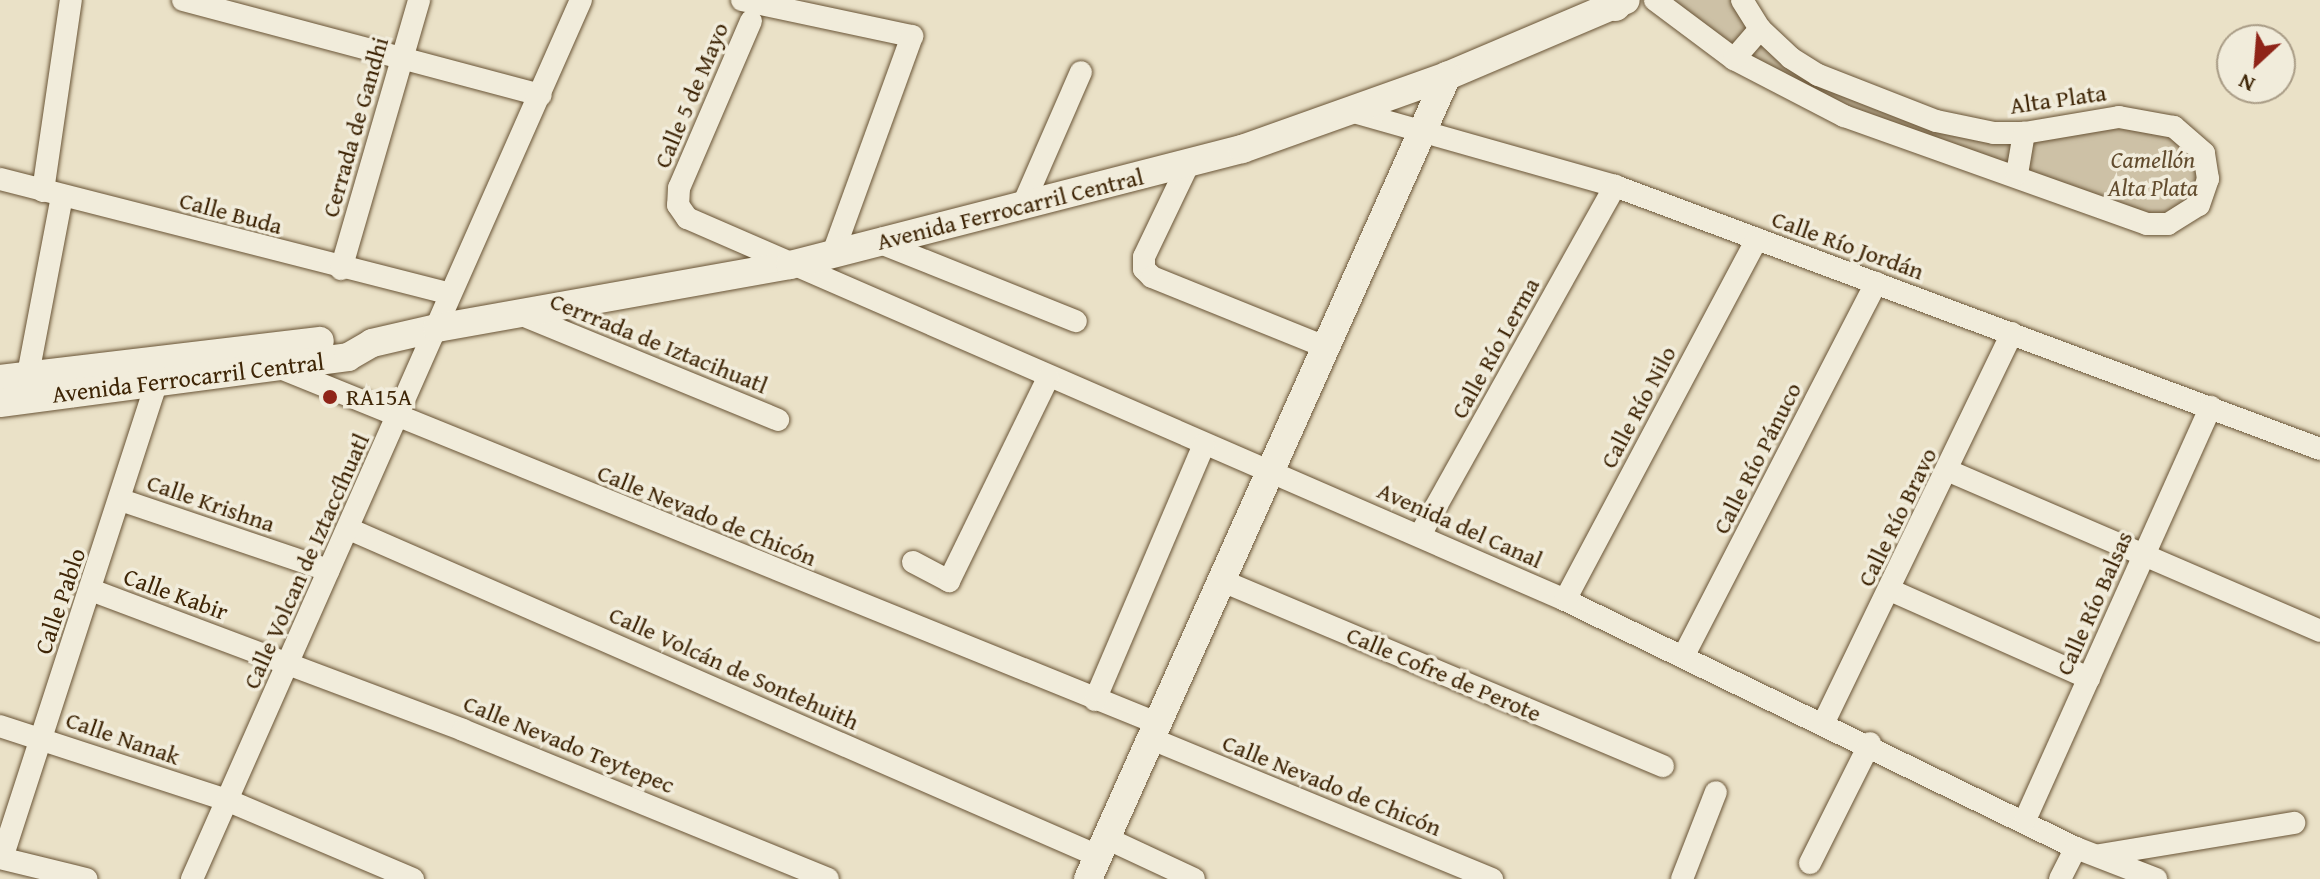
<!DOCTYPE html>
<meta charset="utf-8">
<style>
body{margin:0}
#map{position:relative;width:2320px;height:879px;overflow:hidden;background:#eae1c7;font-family:"Gentium Book Plus",serif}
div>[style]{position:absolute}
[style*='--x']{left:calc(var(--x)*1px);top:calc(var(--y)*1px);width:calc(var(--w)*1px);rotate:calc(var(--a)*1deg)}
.green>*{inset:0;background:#cdc1a6}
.roads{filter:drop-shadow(0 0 2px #695436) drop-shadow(0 0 2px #695436)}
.minor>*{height:22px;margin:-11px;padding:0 11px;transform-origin:11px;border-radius:11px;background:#f1ecdb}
.tertiary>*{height:28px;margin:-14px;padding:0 14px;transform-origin:14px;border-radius:14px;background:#f1ecdb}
.secondary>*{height:32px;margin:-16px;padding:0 16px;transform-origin:16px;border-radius:16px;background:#f1ecdb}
.dots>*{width:22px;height:22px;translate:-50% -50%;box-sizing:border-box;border:4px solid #f1ecdb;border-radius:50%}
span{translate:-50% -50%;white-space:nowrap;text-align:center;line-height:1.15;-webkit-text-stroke:7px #f1ecdb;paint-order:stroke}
.street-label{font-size:24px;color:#3e2506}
.park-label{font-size:24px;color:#624c2e;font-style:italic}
.poi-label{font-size:24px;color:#3e2506}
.left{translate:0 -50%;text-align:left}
.north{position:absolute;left:2216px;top:24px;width:80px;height:80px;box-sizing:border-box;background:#f1ecdb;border:2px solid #a99c86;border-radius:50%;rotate:206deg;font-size:22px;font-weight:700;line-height:32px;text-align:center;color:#3e2506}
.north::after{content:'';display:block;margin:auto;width:28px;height:36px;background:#8f2418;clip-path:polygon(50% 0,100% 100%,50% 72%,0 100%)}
</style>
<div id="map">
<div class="green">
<div style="clip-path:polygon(1655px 0,1742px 0,1791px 58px,1967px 129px,2063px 123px,2174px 127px,2208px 179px,2168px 224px,1844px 116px)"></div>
</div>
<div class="roads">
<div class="minor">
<div style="--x:183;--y:0;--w:370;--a:14.9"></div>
<div style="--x:742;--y:0;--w:174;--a:12"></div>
<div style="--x:912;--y:36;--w:231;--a:110"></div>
<div style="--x:1655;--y:0;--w:99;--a:36.8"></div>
<div style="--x:1734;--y:59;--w:124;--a:27.4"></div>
<div style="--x:1844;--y:116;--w:322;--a:19.6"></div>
<div style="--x:2147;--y:224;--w:21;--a:0"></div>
<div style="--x:2168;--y:224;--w:36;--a:-32"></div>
<div style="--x:2199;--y:205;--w:28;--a:-71"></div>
<div style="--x:2208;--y:179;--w:26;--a:-99"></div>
<div style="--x:2204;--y:153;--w:40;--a:-139"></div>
<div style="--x:2174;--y:127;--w:56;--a:-169.7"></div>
<div style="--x:2119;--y:117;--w:96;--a:170.4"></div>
<div style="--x:2024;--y:133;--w:30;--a:180"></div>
<div style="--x:1994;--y:133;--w:59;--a:-168.3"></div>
<div style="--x:1936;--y:121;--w:127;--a:-158.7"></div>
<div style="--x:1818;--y:75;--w:32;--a:-148"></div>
<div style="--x:1791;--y:58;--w:42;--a:-136.9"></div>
<div style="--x:1760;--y:29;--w:34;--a:-122"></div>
<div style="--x:751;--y:21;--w:182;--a:113.3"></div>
<div style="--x:679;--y:188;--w:17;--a:93"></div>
<div style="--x:678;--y:205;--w:16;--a:55"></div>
<div style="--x:687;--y:218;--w:958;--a:23.51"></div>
<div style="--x:1565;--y:600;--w:568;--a:25.89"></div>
<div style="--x:2076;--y:848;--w:86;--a:21.2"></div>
<div style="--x:1734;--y:59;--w:40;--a:-49"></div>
<div style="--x:1350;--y:111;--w:275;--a:15.8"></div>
<div style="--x:1615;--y:186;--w:752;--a:20.46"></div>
<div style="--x:1188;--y:165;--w:102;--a:115.6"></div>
<div style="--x:1144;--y:257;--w:12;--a:90"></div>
<div style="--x:1144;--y:269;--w:11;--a:45"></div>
<div style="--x:1152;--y:277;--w:187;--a:22"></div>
<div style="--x:2017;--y:174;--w:42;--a:-80.3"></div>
<div style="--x:0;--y:179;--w:464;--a:14.3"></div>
<div style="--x:43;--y:191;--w:193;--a:-81.7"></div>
<div style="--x:1022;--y:207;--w:147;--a:-66.4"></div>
<div style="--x:878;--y:242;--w:213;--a:21.8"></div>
<div style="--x:341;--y:269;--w:280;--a:-73.8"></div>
<div style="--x:520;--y:314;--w:279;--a:22.3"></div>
<div style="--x:278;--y:367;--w:951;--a:22.06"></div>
<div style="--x:25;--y:390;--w:197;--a:-79.2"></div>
<div style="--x:1949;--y:471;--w:404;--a:23.3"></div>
<div style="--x:121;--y:500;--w:219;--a:18.7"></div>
<div style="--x:349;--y:529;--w:817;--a:23.59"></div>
<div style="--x:1420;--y:535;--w:400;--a:-60.8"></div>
<div style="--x:913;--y:562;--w:41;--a:27.8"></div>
<div style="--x:949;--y:581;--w:226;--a:-64"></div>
<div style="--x:1225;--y:582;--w:475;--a:22.8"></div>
<div style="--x:91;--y:590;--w:397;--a:20.6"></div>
<div style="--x:463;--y:730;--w:394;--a:22.2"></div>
<div style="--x:1890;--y:590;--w:218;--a:23.9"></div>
<div style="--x:1565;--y:600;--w:409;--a:-62"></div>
<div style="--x:1683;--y:657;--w:421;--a:-62.7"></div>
<div style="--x:1095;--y:700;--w:277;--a:-66.9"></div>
<div style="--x:1824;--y:722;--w:432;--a:-64.2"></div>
<div style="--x:0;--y:726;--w:241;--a:18.1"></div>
<div style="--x:229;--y:801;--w:200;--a:23"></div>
<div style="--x:1152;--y:739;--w:368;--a:22.4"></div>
<div style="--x:2025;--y:820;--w:453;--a:-65.8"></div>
<div style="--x:1106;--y:838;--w:97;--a:25"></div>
<div style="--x:2100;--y:855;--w:197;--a:-9.4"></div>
<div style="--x:0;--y:858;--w:89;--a:13.7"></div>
<div style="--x:2;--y:858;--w:514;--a:-71.99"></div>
<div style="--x:1810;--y:863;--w:134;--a:-63.4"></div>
<div style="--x:192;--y:879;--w:961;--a:-66.13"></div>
<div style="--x:1682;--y:879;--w:93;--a:-68.7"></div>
<div style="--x:2060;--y:879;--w:35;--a:-63"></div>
</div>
<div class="tertiary">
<div style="--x:0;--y:379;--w:322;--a:-6.8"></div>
<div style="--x:0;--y:403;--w:351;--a:-7.5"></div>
<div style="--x:348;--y:357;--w:28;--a:-30"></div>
<div style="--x:372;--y:343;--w:67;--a:-13"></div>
<div style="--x:437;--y:328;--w:359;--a:-10.1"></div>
<div style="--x:790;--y:265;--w:467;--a:-14.4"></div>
<div style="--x:1242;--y:149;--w:218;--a:-19.6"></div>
<div style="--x:1447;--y:76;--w:194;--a:-23"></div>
<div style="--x:1088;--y:879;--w:880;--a:-65.91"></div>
</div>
<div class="secondary">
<div style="--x:1615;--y:5;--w:5;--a:-68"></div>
</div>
</div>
<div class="dots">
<div style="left:330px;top:397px;background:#8f2418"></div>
</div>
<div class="street-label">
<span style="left:691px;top:95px;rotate:-67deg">Calle 5 de Mayo</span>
<span style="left:2058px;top:99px;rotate:-8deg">Alta Plata</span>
<span style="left:355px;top:127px;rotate:-74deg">Cerrada de Gandhi</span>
<span style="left:1010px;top:209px;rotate:-14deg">Avenida Ferrocarril Central</span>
<span style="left:231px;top:213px;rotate:15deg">Calle Buda</span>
<span style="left:1848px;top:245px;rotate:20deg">Calle Río Jordán</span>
<span style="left:659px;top:343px;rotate:22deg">Cerrrada de Iztacihuatl</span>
<span style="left:1495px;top:348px;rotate:-61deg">Calle Río Lerma</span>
<span style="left:188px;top:378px;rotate:-7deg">Avenida Ferrocarril Central</span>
<span style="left:1638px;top:407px;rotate:-62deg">Calle Río Nilo</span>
<span style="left:1757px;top:458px;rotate:-63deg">Calle Río Pánuco</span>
<span style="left:211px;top:503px;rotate:19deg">Calle Krishna</span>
<span style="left:707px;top:515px;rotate:22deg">Calle Nevado de Chicón</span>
<span style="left:1897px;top:517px;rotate:-64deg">Calle Río Bravo</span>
<span style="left:1460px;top:525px;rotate:24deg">Avenida del Canal</span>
<span style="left:306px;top:561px;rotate:-66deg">Calle Volcan de Iztaccíhuatl</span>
<span style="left:176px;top:594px;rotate:20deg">Calle Kabir</span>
<span style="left:60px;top:601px;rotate:-71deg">Calle Pablo</span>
<span style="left:2094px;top:603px;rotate:-66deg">Calle Río Balsas</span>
<span style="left:734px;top:668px;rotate:24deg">Calle Volcán de Sontehuith</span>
<span style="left:1444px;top:674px;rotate:23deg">Calle Cofre de Perote</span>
<span style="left:123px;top:738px;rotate:19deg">Calle Nanak</span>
<span style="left:569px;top:744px;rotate:22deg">Calle Nevado Teytepec</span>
<span style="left:1332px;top:785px;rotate:22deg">Calle Nevado de Chicón</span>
</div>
<div class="park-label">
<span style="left:2153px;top:174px">Camellón<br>Alta Plata</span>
</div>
<div class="poi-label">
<span class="left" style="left:346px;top:397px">RA15A</span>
</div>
<div class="north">N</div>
</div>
